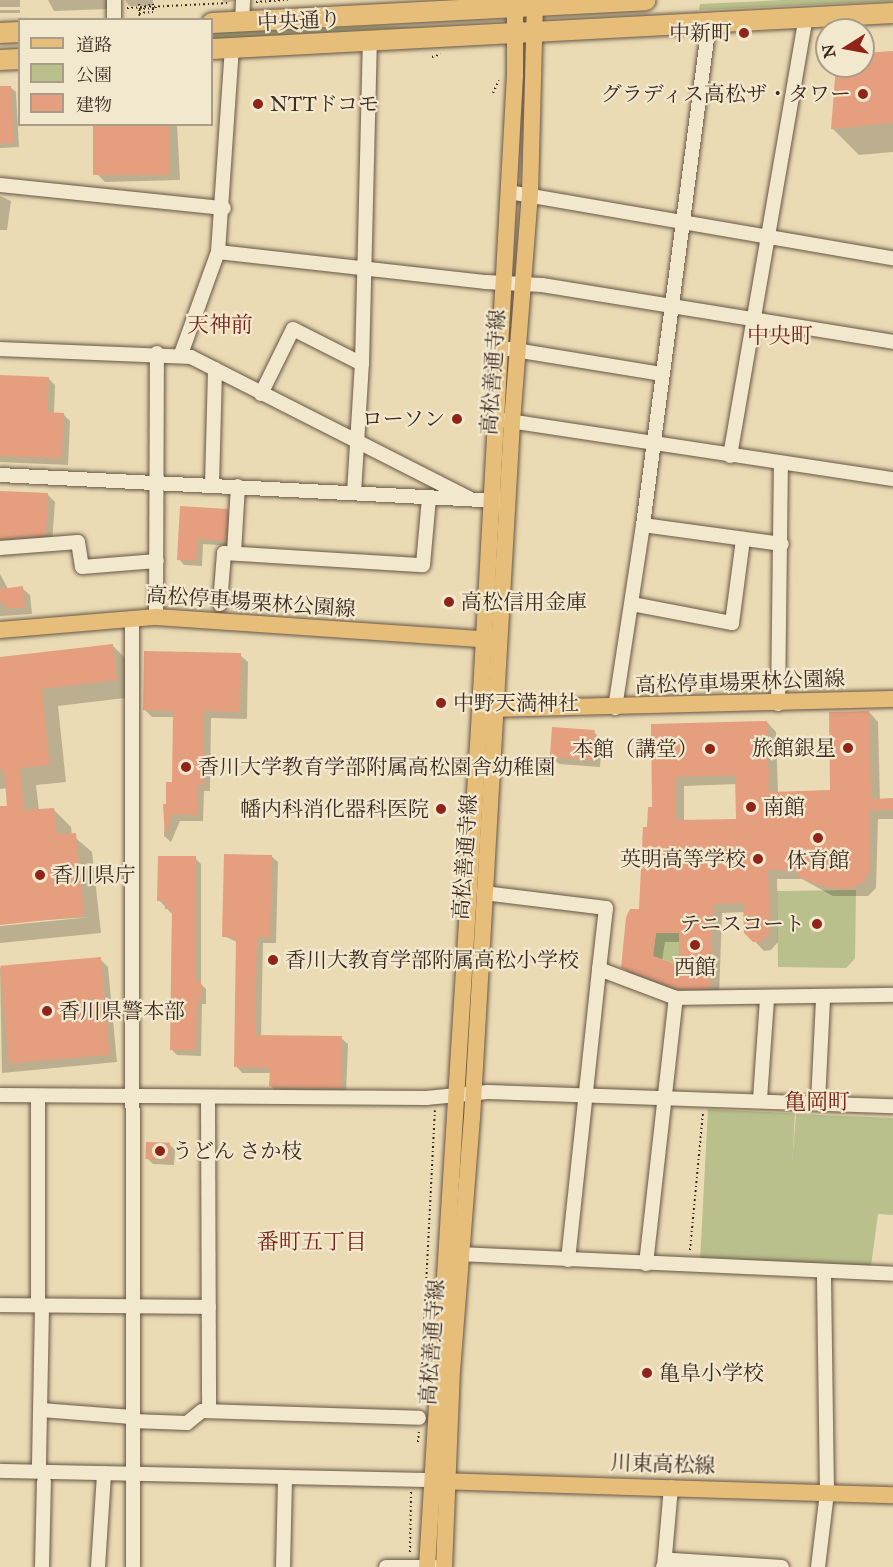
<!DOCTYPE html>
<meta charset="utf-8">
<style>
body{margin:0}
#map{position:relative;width:893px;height:1567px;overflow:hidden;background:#ebdbb4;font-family:"IM FELL Great Primer","Noto Serif JP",serif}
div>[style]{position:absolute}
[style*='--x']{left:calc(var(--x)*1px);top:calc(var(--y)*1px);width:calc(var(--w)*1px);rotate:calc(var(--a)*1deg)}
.green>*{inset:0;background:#b9c08c;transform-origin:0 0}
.shadow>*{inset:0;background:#0003;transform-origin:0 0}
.building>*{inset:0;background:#e59f7f;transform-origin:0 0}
.path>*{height:2px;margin-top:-1px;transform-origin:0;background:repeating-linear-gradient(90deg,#3c2a21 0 1.5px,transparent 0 4.5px)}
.roads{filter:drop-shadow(0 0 2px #685646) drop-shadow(0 0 2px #685646)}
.minor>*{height:14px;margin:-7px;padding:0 7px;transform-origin:7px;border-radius:7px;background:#f2e8ce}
.major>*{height:16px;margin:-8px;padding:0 8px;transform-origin:8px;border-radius:8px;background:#e6be7a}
.highway>*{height:20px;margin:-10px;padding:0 10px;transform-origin:10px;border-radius:10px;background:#e6be7a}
.path-bridge>*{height:2px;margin-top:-1px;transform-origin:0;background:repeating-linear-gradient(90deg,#3c2a21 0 1.5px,transparent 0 4.5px)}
.dots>*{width:16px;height:16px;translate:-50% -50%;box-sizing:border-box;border:3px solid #f2e8ce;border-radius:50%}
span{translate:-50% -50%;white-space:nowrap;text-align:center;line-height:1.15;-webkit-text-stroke:4.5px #f2e8ce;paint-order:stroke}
.street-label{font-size:21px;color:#3c2a21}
.poi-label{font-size:21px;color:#3c2a21}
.right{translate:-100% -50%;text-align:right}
.left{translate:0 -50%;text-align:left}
.neighbourhood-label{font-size:22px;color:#7a1f14}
.legend{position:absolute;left:18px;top:18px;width:195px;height:108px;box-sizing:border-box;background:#f2e8ce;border:2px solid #a99c89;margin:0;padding:8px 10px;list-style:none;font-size:18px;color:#3c2a21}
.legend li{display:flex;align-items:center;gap:12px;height:30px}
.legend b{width:30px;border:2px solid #a99c89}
.north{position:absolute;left:815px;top:18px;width:60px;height:60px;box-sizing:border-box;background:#f2e8ce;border:2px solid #a99c89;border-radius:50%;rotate:259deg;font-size:16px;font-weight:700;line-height:24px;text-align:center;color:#3c2a21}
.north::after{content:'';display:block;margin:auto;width:21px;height:27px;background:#8f2418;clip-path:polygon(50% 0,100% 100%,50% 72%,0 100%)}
</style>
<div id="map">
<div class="green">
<div style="clip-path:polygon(784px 0,893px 0,893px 1px,699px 10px,700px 4px)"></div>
<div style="clip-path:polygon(374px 26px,420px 27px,212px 39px,212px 33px)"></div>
<div style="clip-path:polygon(856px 890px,855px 958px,851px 963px,846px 968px,778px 967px,777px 891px)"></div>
<div style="clip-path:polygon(656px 933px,679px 933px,679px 958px,674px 963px,653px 956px)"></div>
<div style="left:708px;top:1109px;width:87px;height:149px;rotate:3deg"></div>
<div style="clip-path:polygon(796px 1114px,893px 1118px,893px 1215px,878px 1214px,871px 1266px,784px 1262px)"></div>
</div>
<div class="shadow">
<div style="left:0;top:0;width:20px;height:7px"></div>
<div style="clip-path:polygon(48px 0,108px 0,108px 9px,54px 11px)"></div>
<div style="clip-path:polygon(125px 0,153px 0,153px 6px,129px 6px)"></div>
<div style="clip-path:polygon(222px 0,239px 0,225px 3px)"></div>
<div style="left:0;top:10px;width:20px;height:3px"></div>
<div style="clip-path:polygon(893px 52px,893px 152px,859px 155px,832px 128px,837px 66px,863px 66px,863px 54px)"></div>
<div style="clip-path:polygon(10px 87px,16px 92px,19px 147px,0 148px,0 88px)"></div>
<div style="clip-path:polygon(95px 124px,177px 124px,180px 180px,105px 182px,97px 174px)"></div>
<div style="clip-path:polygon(0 196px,11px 201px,7px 230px,0 230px)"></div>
<div style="clip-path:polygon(0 376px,48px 378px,55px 385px,54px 414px,63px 414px,70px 421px,68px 465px,0 462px)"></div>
<div style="clip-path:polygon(0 492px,47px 494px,55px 502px,52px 542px,0 549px)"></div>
<div style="clip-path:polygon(181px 508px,227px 511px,233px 516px,231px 546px,203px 544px,202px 566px,184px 565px,179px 559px)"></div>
<div style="clip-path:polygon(0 574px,8px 589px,22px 588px,30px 595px,32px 614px,0 616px)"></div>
<div style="clip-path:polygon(112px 645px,129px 662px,133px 697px,58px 706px,66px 782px,36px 785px,39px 811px,54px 810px,71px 827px,72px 835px,92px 852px,101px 933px,0 943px,0 926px,92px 917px,0 923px,0 808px,8px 807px,7px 788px,0 789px,0 658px)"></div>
<div style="clip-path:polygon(240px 655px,248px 662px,247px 719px,211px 718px,210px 791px,204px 791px,203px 821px,180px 821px,171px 842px,164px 836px,167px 783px,173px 783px,174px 717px,152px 717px,145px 710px)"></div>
<div style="clip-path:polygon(evenodd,869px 712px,878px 722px,880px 800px,893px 800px,893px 819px,878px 819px,876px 888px,868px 896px,833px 896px,802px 879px,777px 879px,778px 942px,771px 950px,764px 951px,746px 932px,745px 912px,722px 913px,719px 997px,688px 998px,632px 977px,623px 967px,641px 911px,648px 828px,654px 809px,652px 725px,767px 722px,776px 732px,778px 793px,832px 792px,869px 712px,737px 784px,738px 821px,684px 821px,684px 786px,737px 784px,869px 712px,665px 942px,681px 942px,681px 967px,662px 961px,665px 942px)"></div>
<div style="clip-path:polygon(594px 732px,602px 740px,600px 767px,559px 764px,551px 756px)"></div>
<div style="clip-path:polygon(271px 856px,278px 862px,276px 943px,263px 943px,261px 1037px,341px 1038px,348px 1044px,346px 1094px,277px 1092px,270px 1085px,271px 1073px,242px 1073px,236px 1066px,237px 942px,224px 936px)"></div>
<div style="clip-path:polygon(195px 858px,201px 864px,201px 984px,206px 989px,206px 1004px,202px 1004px,201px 1056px,177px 1055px,171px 1049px,172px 914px,159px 900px)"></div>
<div style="clip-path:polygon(100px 959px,108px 967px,117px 1062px,2px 1073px,0 968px)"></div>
<div style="clip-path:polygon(169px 1144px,175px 1150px,174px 1165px,153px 1164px,147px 1158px)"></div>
</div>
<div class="building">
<div style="clip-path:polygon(893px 51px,893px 123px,831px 129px,836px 66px,863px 66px,863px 53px)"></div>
<div style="clip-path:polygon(0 86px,11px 86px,14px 143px,0 143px)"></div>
<div style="left:93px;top:124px;width:77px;height:51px"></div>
<div style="clip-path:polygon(0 375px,49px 377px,47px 412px,64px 413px,62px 458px,0 456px)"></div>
<div style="clip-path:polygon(0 491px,48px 493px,46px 535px,0 539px)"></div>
<div style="clip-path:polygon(180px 506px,228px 509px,226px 541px,198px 539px,196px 561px,177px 560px)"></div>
<div style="clip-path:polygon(23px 586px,25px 607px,6px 609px,5px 602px,0 603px,0 589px)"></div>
<div style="clip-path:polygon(113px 644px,117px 680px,42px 689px,50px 765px,20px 768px,24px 810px,54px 808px,57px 834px,76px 833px,84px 916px,0 925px,0 806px,7px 806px,4px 770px,0 770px,0 657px)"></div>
<div style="clip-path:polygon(144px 651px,241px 653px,240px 712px,204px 711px,203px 785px,197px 784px,197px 815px,172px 814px,165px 837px,163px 804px,166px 804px,166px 782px,172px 782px,173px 711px,143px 710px)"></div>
<div style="clip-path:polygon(evenodd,869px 711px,871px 799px,893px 798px,893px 810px,869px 810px,870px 868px,864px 882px,849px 889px,828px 888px,798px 877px,797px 870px,768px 870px,770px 932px,761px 942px,753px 942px,744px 933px,743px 903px,713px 904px,710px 989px,678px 989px,621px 968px,626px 917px,630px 909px,639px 909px,643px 827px,647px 827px,648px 807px,652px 807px,651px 724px,767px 721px,769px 792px,830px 790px,829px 712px,869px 711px,735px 775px,736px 819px,676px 820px,675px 777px,735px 775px,869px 711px,656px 933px,679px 933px,679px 965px,653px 956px,656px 933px)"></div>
<div style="left:552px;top:727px;width:43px;height:30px;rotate:4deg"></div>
<div style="clip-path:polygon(224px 854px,272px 855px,270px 938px,257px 937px,255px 1035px,342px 1036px,341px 1088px,273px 1087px,269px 1086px,270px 1068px,234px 1067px,236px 937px,222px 937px)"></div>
<div style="clip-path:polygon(158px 856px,196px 856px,196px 981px,201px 981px,201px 999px,197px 999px,196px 1050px,170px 1050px,172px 909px,165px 909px,165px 901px,157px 901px)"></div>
<div style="left:101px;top:957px;width:98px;height:101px;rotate:85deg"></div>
<div style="left:146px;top:1142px;width:24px;height:17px;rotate:2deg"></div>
</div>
<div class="path">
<div style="--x:256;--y:2;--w:32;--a:-4"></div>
<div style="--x:127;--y:8;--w:101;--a:-2.8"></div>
<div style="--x:139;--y:13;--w:14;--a:-4"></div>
<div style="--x:140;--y:20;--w:11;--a:-95"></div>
<div style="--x:139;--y:9;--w:17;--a:-3"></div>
<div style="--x:156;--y:8;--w:4;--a:-90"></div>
<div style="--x:432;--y:57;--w:9;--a:-18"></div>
<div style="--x:493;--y:93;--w:14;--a:-65"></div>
<div style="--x:690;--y:1250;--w:139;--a:-84.6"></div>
<div style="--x:420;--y:1404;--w:294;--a:-87.1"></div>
<div style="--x:418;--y:1442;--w:12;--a:-85"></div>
<div style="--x:410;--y:1552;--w:60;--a:-89"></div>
</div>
<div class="roads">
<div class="minor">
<div style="--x:114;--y:0;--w:20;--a:90"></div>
<div style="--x:242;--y:21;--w:21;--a:-87"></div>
<div style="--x:0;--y:185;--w:225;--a:5.9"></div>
<div style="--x:509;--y:192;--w:390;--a:9.8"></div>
<div style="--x:218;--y:252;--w:270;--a:6.4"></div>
<div style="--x:486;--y:282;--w:56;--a:3.1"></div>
<div style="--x:542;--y:285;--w:356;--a:9.2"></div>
<div style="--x:0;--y:349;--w:191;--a:2.4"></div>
<div style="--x:191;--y:357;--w:312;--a:26.9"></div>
<div style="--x:509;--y:349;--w:154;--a:9.3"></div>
<div style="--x:181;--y:354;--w:109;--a:-70.1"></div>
<div style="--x:218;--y:252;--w:204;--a:-86.1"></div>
<div style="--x:261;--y:394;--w:72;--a:-63.8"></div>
<div style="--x:293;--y:329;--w:77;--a:26.9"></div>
<div style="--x:502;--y:420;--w:395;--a:8.6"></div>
<div style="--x:730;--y:456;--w:445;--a:-80.2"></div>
<div style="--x:0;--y:475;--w:502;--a:2.97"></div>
<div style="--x:212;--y:485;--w:116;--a:-88.5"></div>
<div style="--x:354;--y:493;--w:129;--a:-86.5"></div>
<div style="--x:362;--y:364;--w:323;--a:-88.6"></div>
<div style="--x:643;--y:525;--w:140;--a:7.8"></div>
<div style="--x:0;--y:548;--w:78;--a:-4.4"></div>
<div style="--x:78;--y:542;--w:25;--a:81"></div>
<div style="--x:82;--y:567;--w:75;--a:-4.6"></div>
<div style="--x:234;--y:553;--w:67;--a:-86.6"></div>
<div style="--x:220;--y:604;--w:51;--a:-85.5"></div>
<div style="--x:224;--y:553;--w:199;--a:3.5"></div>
<div style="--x:423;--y:565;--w:67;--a:-84.9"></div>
<div style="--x:632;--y:604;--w:102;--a:10.8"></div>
<div style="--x:732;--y:623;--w:85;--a:-82.5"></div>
<div style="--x:156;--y:617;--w:264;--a:-89.8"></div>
<div style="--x:132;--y:618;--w:949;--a:89.94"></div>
<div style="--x:778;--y:704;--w:240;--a:-89.3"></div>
<div style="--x:615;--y:708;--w:185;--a:-81.3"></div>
<div style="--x:643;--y:525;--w:505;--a:-82.5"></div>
<div style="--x:484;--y:893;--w:123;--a:7"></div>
<div style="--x:606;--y:908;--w:61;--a:96.5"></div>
<div style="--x:599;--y:969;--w:82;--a:20.6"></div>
<div style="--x:676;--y:998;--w:217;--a:-0.8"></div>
<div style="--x:0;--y:1095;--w:426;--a:0.4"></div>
<div style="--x:426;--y:1098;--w:62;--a:-5.5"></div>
<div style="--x:488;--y:1092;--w:405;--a:2"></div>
<div style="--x:208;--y:1097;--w:314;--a:89.8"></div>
<div style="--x:760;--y:1099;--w:101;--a:-86"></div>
<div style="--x:818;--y:1102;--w:104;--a:-87.2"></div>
<div style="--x:460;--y:1254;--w:433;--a:2.6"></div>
<div style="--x:568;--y:1260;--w:293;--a:-83.9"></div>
<div style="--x:646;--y:1264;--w:268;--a:-83.6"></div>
<div style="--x:0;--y:1305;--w:209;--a:0.5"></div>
<div style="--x:38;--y:1306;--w:210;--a:-90"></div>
<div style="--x:41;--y:1410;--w:91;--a:4.4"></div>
<div style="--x:132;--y:1421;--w:55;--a:2.1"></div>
<div style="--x:187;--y:1423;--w:19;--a:-39"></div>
<div style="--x:202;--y:1411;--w:217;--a:1.8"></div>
<div style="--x:39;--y:1464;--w:158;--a:-88.9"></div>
<div style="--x:0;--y:1471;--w:431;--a:1.2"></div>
<div style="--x:42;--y:1567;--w:85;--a:-88.7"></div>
<div style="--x:98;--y:1567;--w:94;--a:-86.3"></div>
<div style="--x:283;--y:1567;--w:90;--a:-88.7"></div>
<div style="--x:386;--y:1567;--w:49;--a:0"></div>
<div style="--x:663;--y:1567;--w:12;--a:-35"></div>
<div style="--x:673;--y:1560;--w:109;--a:3.7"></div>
<div style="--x:664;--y:1567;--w:80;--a:-85"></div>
<div style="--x:818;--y:1567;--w:75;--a:-83.1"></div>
<div style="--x:827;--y:1493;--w:222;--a:-90.8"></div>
</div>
<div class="major">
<div style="--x:0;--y:630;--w:157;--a:-4.8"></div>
<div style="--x:156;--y:617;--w:335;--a:3.9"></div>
<div style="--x:486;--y:709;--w:407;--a:-1.4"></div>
<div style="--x:438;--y:1481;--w:455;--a:1.8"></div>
<div style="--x:427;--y:1567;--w:840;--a:-86.45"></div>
<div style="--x:479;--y:729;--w:655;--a:-86.85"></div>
<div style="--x:515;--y:75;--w:75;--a:-90"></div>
<div style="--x:444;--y:1567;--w:196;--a:-87.7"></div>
<div style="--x:452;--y:1371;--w:254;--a:-85.5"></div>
<div style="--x:472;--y:1118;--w:697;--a:-86.71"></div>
<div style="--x:512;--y:422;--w:229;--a:-85.5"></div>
<div style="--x:530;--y:194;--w:194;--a:-88.5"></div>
</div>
<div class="highway">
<div style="--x:212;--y:23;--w:434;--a:-3"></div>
<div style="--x:0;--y:33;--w:20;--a:-3"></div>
<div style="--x:212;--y:49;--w:682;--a:-3.03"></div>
<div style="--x:0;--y:60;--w:20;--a:-3"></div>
</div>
</div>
<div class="path-bridge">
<div style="--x:139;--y:4;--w:4;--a:76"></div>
<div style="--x:140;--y:8;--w:14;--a:-17"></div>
<div style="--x:153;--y:4;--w:8;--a:90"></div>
</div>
<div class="dots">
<div style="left:744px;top:33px;background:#8f2418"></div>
<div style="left:863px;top:94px;background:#8f2418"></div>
<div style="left:258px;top:104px;background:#8f2418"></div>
<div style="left:457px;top:419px;background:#8f2418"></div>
<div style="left:449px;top:602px;background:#8f2418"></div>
<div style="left:441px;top:703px;background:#8f2418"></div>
<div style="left:848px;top:748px;background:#8f2418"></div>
<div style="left:710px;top:749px;background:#8f2418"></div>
<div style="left:186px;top:767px;background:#8f2418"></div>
<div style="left:751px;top:807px;background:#8f2418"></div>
<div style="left:441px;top:809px;background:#8f2418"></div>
<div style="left:818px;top:838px;background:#8f2418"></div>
<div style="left:758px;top:859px;background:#8f2418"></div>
<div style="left:40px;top:875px;background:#8f2418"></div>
<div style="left:817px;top:924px;background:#8f2418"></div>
<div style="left:695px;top:945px;background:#8f2418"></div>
<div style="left:273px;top:960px;background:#8f2418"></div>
<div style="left:47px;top:1011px;background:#8f2418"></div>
<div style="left:160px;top:1151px;background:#8f2418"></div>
<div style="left:647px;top:1373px;background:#8f2418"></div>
</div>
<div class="street-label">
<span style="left:299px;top:21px;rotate:-3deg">中央通り</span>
<span style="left:493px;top:372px;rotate:-86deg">高松善通寺線</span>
<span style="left:251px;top:602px;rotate:4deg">高松停車場栗林公園線</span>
<span style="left:740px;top:682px;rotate:-2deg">高松停車場栗林公園線</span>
<span style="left:465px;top:857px;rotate:-86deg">高松善通寺線</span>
<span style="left:432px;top:1342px;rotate:-86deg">高松善通寺線</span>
<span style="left:663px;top:1464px;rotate:2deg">川東高松線</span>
</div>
<div class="poi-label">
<span class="right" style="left:732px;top:33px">中新町</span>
<span class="right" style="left:851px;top:94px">グラディス高松ザ・タワー</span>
<span class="left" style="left:270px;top:104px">NTTドコモ</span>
<span class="right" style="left:445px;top:419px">ローソン</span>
<span class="left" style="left:461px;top:602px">高松信用金庫</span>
<span class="left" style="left:453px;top:703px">中野天満神社</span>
<span class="right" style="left:836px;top:748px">旅館銀星</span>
<span class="right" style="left:698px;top:749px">本館（講堂）</span>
<span class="left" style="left:198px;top:767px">香川大学教育学部附属高松園舎幼稚園</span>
<span class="left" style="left:763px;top:807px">南館</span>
<span class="right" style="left:429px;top:809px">幡内科消化器科医院</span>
<span class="right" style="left:746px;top:859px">英明高等学校</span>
<span style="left:818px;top:860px">体育館</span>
<span class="left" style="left:52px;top:875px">香川県庁</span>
<span class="right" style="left:805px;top:924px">テニスコート</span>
<span class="left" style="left:285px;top:960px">香川大教育学部附属高松小学校</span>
<span style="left:695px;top:967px">西館</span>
<span class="left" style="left:59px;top:1011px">香川県警本部</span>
<span class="left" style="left:172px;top:1151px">うどん さか枝</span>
<span class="left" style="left:659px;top:1373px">亀阜小学校</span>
</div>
<div class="neighbourhood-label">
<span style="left:220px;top:325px">天神前</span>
<span style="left:780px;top:336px">中央町</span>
<span style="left:817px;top:1102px">亀岡町</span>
<span style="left:312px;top:1242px">番町五丁目</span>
</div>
<ul class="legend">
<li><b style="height:8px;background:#e6be7a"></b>道路</li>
<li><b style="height:16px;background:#b9c08c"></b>公園</li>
<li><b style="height:16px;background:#e59f7f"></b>建物</li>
</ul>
<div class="north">N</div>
</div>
